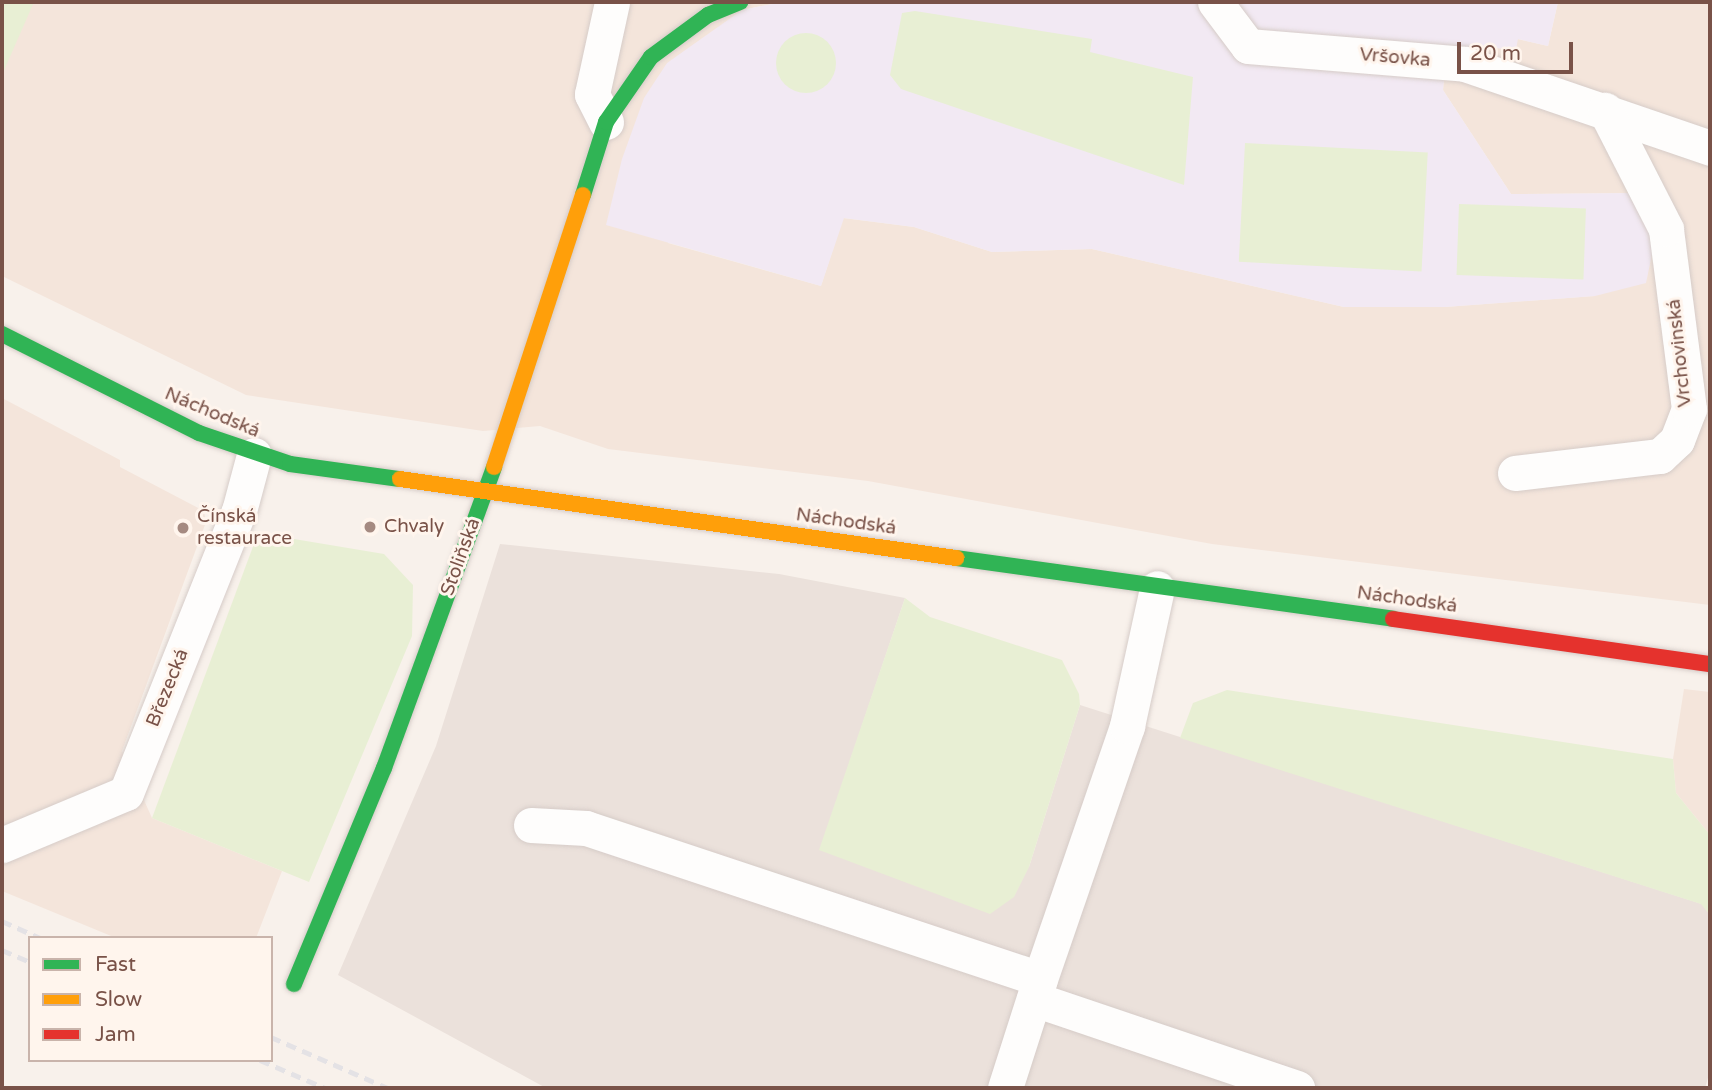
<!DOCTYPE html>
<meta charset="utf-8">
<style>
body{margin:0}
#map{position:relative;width:1712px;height:1090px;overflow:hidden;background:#f8f1eb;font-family:"Varela Round",sans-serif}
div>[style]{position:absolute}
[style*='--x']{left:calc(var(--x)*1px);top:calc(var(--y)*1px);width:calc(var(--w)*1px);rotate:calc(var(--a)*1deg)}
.residential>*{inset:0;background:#f4e5db}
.industrial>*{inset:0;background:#ebe1db}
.education>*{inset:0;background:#f2e9f3}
.green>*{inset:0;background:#e8efd4;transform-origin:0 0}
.round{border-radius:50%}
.roads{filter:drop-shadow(0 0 2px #d6ccc8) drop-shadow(0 0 2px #d6ccc8)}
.street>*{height:35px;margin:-17.5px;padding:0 17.5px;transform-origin:17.5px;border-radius:17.5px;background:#fefdfc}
.fast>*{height:16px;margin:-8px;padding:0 8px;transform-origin:8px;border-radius:8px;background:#30b455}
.slow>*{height:16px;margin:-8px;padding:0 8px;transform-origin:8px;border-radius:8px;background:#ff9f0a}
.jam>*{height:16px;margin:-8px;padding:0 8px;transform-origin:8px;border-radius:8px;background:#e5322d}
.rail>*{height:5px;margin-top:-2.5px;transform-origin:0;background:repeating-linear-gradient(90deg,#e4e2e5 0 10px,transparent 0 17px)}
.dots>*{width:19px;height:19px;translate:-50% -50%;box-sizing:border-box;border:4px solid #fff5ed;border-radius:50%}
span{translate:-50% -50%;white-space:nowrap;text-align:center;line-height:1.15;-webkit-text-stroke:6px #fff5ed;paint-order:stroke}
.street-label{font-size:19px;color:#795248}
.poi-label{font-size:19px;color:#795248}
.left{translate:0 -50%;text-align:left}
.frame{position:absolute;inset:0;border:4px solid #795248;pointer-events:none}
.legend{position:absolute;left:28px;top:936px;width:245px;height:126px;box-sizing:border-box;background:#fff5ed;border:2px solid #c9b4ab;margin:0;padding:9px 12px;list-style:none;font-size:21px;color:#795248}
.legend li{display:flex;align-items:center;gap:14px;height:35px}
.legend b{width:35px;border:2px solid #c9b4ab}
.scale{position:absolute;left:1457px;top:42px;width:116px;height:32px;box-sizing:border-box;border:4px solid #795248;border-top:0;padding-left:9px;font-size:21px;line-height:24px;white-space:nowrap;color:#795248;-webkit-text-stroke:5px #fff5ed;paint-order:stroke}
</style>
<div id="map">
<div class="residential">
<div style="clip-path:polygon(2px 2px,782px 2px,742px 10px,668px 243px,821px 286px,843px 218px,914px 227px,992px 252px,1092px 249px,1344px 307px,1445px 307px,1595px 296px,1639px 193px,1511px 194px,1443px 90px,1447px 46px,1516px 49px,1517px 39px,1548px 46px,1558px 2px,1710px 2px,1710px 605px,1212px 544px,868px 481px,608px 449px,540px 426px,483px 431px,246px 395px,2px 276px)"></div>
<div style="clip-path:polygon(2px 398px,120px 460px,120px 467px,204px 511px,206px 522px,122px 751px,152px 818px,282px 871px,256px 938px,116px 938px,2px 891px)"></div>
<div style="clip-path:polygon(1684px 689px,1710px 692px,1710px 835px,1676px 793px,1673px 759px)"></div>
</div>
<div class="industrial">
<div style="clip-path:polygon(500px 544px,779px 574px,905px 598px,820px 850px,1029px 867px,1080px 705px,1702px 904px,1710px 915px,1710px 1071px,1705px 1088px,546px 1088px,338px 975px,436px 746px)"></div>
</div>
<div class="education">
<div style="clip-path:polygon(782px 2px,1558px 2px,1548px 46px,1518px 39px,1516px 49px,1447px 46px,1443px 90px,1511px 194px,1639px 193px,1657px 230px,1646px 283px,1595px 296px,1445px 307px,1344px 307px,1092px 249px,992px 252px,914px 227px,844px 218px,821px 286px,606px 225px,622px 159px,644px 98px,667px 63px,742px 10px)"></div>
</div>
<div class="green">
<div style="clip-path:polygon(2px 2px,34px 2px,2px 75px)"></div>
<div style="clip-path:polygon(915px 11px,1092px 39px,1090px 52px,1193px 77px,1184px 185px,901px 89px,890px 75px,902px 13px)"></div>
<div class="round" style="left:776px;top:33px;width:60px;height:60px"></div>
<div style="left:1245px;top:143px;width:183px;height:119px;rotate:3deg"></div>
<div style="left:1459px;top:204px;width:127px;height:71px;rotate:2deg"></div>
<div style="clip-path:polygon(258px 533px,384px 554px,413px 585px,412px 636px,309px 882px,152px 818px)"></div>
<div style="clip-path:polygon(905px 598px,930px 617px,1062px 660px,1079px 694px,1080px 705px,1029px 867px,1014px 897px,990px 914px,819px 850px)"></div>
<div style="clip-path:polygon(1227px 690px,1673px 759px,1676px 793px,1710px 835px,1710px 915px,1701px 904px,1180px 738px,1193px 703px)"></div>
</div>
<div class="roads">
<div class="street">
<div style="--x:1215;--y:2;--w:55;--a:53.1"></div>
<div style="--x:1248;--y:46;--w:218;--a:4.7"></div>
<div style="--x:1465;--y:64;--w:259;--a:18.9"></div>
<div style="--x:606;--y:122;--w:31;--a:-117"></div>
<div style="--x:592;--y:94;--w:94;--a:-77.7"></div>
<div style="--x:1515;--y:473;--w:146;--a:-6.7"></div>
<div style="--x:1660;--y:456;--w:23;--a:-43"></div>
<div style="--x:1677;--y:440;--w:33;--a:-69"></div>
<div style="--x:1689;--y:409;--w:181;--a:-97.3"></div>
<div style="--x:1666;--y:229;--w:134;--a:-117.1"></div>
<div style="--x:531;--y:825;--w:55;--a:3.1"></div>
<div style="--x:586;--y:828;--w:478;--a:18.4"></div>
<div style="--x:1040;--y:979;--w:268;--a:-71"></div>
<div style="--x:1127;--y:726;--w:141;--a:-77.7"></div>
<div style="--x:2;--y:845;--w:134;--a:-22.8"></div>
<div style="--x:126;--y:793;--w:304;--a:-68.2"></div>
<div style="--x:239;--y:511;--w:58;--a:-75"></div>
<div style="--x:1034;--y:999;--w:278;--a:18.7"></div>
<div style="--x:1005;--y:1088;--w:114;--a:-72.2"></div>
</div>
<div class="fast">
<div style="--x:583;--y:195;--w:77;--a:-72.5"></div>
<div style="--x:606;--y:122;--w:79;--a:-55.3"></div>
<div style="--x:651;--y:57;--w:71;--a:-36.4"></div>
<div style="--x:708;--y:15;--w:35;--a:-22"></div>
<div style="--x:2;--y:334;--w:220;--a:26.7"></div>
<div style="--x:199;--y:433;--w:96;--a:18.8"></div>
<div style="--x:290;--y:464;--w:111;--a:7.8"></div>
<div style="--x:956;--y:558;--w:441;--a:7.9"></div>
<div style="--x:294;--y:984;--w:234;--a:-67.4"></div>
<div style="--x:384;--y:768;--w:320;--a:-69.9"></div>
</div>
<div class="slow">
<div style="--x:494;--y:467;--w:286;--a:-71.9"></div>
<div style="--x:400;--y:479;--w:562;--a:8.09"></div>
</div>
<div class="jam">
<div style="--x:1393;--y:619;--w:320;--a:8.1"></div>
</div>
</div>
<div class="rail">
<div style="--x:2;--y:921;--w:42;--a:24.1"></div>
<div style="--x:2;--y:950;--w:30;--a:23"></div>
<div style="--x:271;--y:1037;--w:128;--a:23.6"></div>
<div style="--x:260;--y:1060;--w:71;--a:23.3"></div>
</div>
<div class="dots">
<div style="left:370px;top:527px;background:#a58a81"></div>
<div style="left:183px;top:528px;background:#a58a81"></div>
</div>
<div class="street-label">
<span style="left:1395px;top:58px;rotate:5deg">Vršovka</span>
<span style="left:1680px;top:353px;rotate:-96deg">Vrchovinská</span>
<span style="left:212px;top:413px;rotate:23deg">Náchodská</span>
<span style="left:846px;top:522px;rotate:8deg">Náchodská</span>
<span style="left:461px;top:557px;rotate:-70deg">Stoliňská</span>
<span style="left:1407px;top:600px;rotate:8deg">Náchodská</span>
<span style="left:168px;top:688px;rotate:-68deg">Březecká</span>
</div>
<div class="poi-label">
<span class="left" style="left:197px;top:528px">Čínská<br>restaurace</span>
<span class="left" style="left:384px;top:527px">Chvaly</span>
</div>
<div class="frame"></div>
<ul class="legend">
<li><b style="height:9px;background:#30b455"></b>Fast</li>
<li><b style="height:9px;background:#ff9f0a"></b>Slow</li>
<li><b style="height:9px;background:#e5322d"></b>Jam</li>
</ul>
<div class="scale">20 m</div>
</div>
